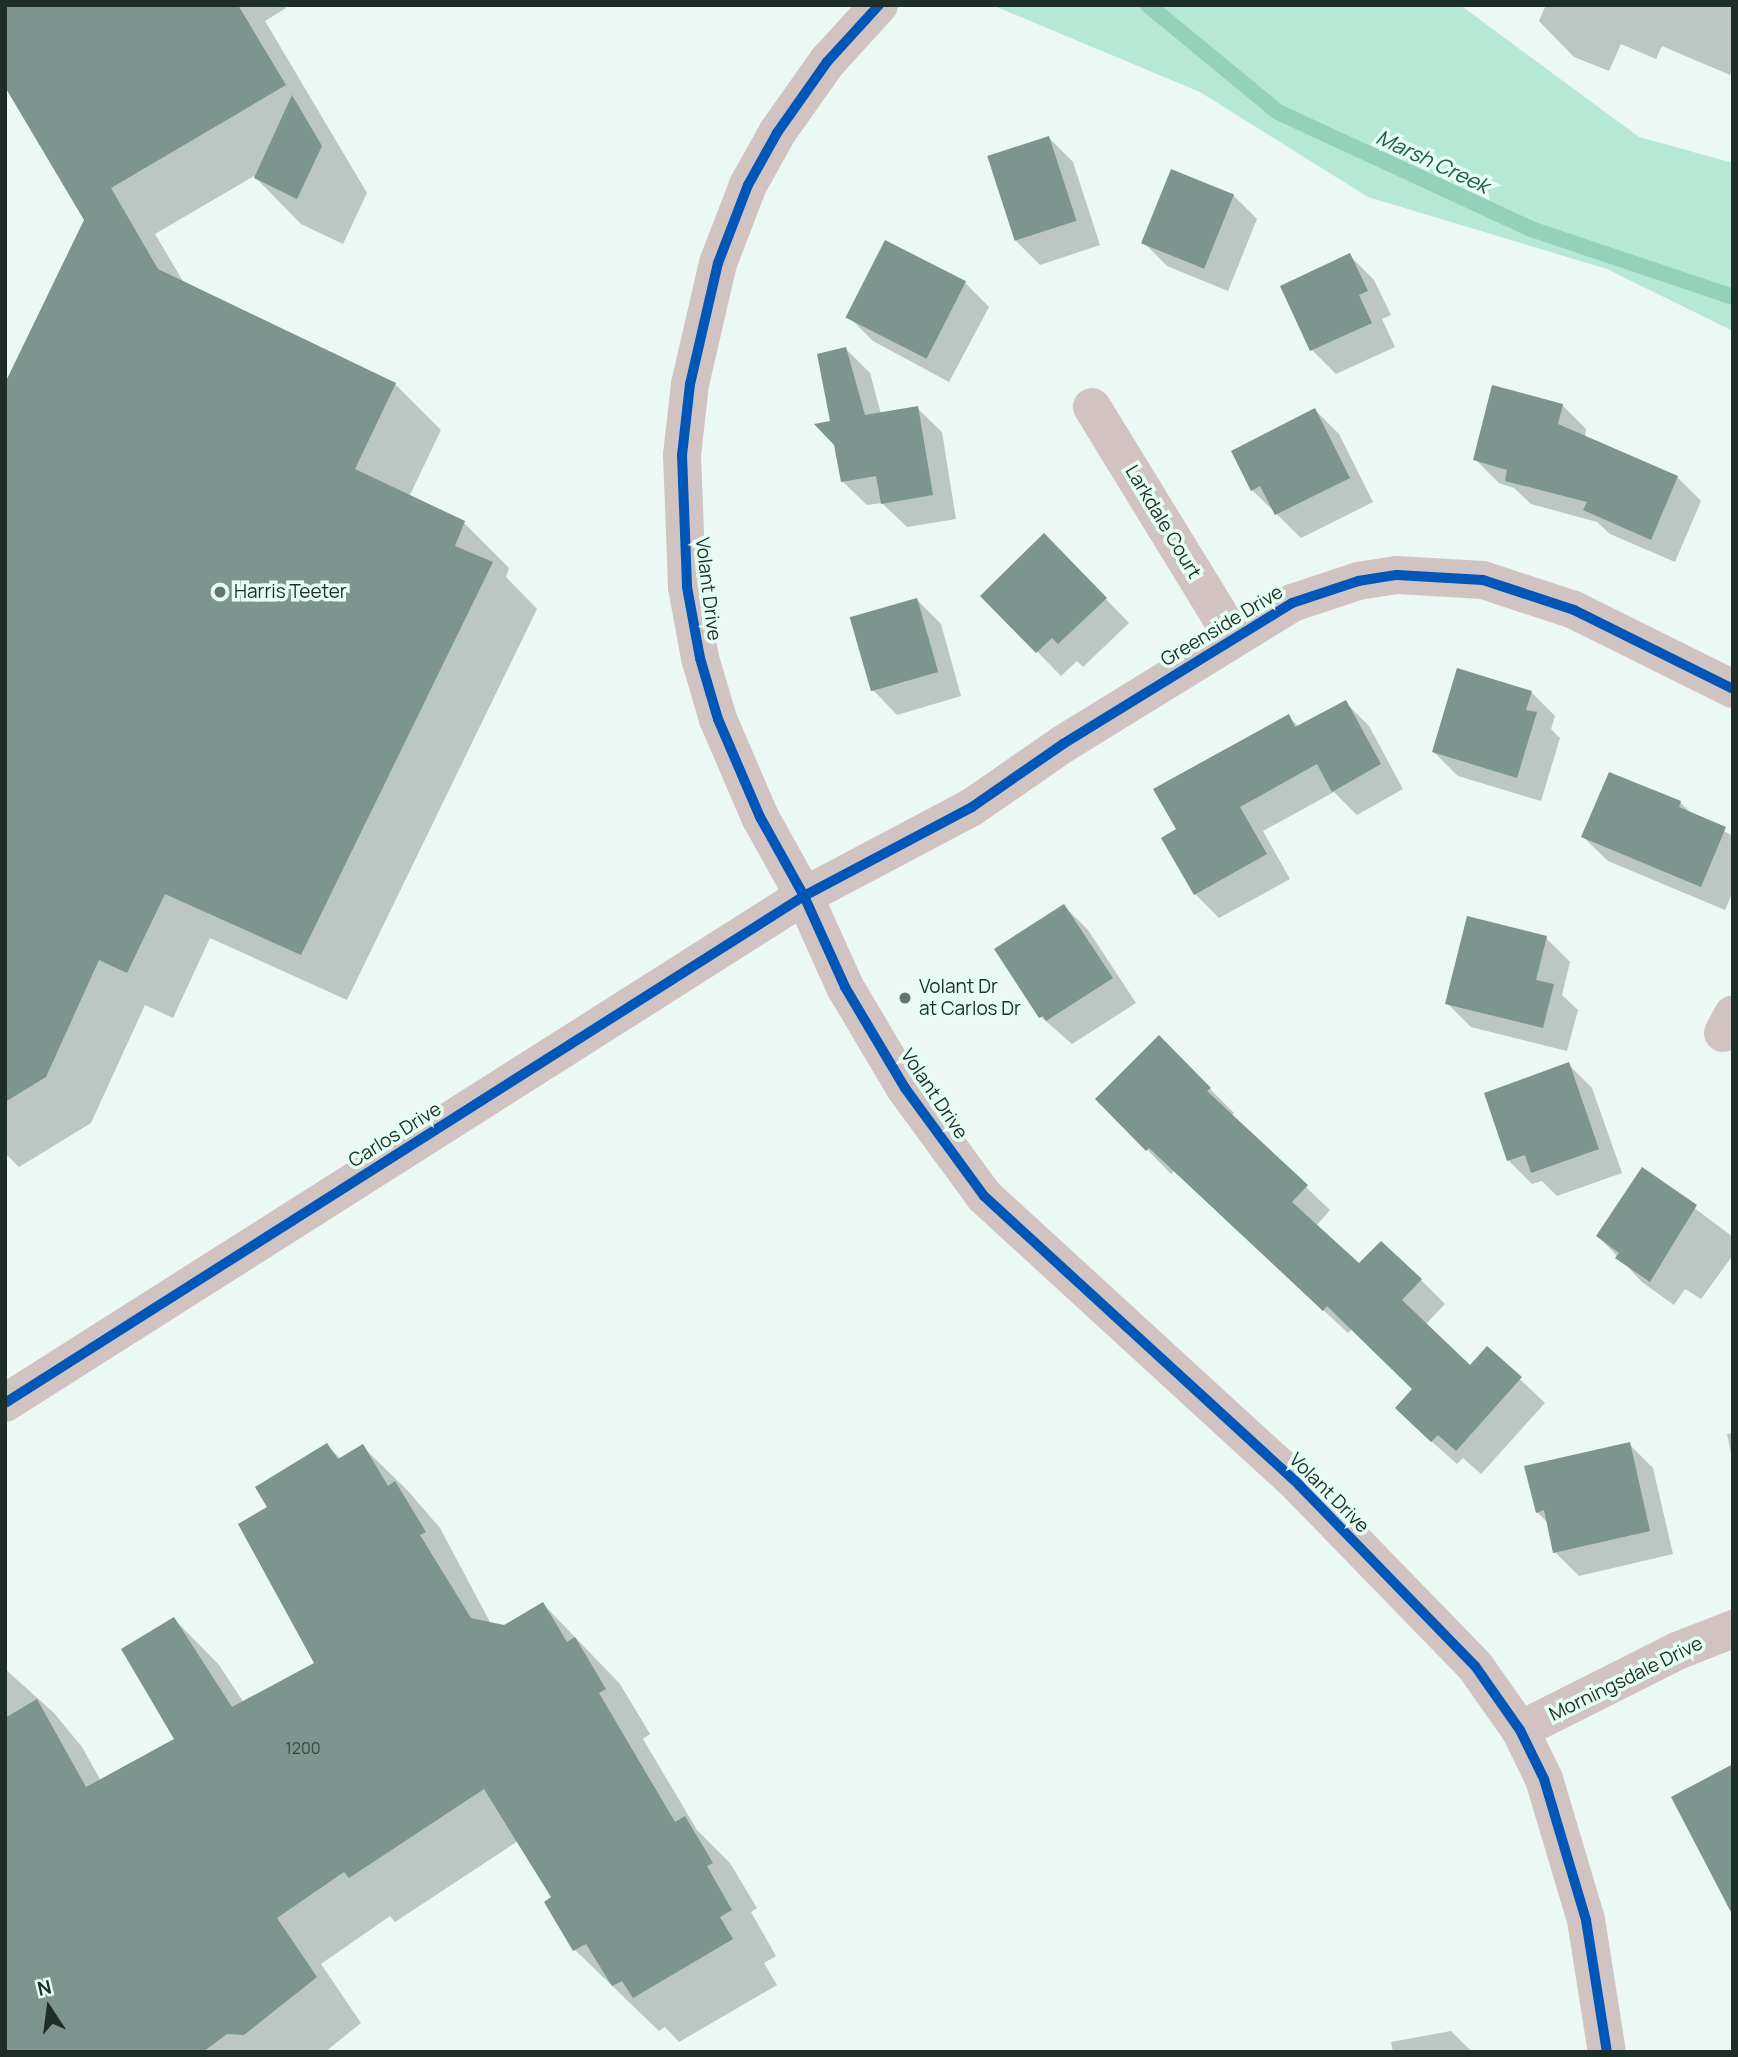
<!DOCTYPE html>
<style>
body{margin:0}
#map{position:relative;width:1738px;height:2057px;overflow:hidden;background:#ebf8f3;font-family:Manrope,sans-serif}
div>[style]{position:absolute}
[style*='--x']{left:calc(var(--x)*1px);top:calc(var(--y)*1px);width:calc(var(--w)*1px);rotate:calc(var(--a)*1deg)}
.forest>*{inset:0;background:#b5e8d5}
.shadow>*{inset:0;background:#0003}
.stream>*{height:16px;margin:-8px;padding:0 8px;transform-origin:8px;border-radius:8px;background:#94d1bb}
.building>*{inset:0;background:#7c958e;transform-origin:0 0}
.minor>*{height:38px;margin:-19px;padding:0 19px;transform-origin:19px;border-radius:19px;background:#d2c3c3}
.cycleway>*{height:10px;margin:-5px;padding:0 5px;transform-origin:5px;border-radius:5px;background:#0057b8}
.dots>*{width:19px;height:19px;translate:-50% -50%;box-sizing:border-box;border:4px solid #e5fef4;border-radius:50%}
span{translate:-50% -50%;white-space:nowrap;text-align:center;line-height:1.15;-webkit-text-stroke:7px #e5fef4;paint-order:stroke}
.number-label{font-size:16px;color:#354741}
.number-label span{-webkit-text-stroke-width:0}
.street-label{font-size:19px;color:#1d2d27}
.poi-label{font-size:19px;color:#1d2d27}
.left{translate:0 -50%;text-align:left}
.water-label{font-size:21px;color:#1d5d49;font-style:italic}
.frame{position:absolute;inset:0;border:7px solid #1d2d27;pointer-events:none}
.north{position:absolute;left:14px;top:1973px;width:70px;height:70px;-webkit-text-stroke:5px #e5fef4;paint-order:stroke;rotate:347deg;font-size:19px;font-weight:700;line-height:28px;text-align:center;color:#1d2d27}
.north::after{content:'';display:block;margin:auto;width:24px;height:32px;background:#1d2d27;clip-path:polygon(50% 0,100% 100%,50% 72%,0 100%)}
</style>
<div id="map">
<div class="forest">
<div style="clip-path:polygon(992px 5px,1460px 5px,1639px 137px,1733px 163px,1733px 331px,1607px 269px,1368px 197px,1200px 92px)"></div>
</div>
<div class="shadow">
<div style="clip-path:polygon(5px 5px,284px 5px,286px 8px,265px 21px,367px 193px,343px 244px,301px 224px,254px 176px,155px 234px,184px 283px,395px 384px,441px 430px,409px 497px,464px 523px,509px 568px,506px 577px,537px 609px,347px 1000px,210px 938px,173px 1018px,145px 1005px,91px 1123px,19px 1167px,5px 1153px,5px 387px,86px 220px)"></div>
<div style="clip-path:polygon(1546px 5px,1733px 5px,1733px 68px,1730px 75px,1662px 46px,1656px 59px,1621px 44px,1609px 71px,1574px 57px,1539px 21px)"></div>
<div style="clip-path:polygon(1049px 138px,1073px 162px,1100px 245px,1040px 265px,1016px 241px)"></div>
<div style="clip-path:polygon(1233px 195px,1257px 219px,1228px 291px,1167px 266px,1143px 242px)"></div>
<div style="clip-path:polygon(1350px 256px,1374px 280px,1391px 315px,1382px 319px,1395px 347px,1336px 374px,1312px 350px)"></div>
<div style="clip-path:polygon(965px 283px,989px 307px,949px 382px,873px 341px,849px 317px)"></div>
<div style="clip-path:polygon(846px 349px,870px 373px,881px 414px,917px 408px,942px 432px,956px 519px,907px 527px,882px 503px,867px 505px,842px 481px)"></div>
<div style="clip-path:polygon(1562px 405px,1586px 429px,1585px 437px,1677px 477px,1701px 501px,1675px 562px,1610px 534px,1597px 522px,1531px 504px,1514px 488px,1499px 483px,1475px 459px)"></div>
<div style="clip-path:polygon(1315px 410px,1339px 434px,1373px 502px,1301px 538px,1252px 490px)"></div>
<div style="clip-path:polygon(1068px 560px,1129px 623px,1083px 667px,1077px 661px,1061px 676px,983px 596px)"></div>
<div style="clip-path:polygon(917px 600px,941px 624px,961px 696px,897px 715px,873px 690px)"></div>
<div style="clip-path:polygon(1531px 692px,1555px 716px,1551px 729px,1560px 738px,1541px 801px,1458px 776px,1434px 752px)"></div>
<div style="clip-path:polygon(1345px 702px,1369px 726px,1403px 789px,1357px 815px,1334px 792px,1263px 831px,1290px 879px,1219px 918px,1195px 894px,1178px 830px,1288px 716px,1299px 727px)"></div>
<div style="clip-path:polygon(1680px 802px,1692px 814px,1733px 836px,1733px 891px,1725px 910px,1608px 861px,1583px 837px)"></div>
<div style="clip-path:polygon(1064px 906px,1088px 930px,1136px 1003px,1072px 1044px,1041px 1017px,997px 949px)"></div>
<div style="clip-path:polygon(1546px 938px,1570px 962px,1562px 995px,1578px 1010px,1567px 1051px,1471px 1027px,1447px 1003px)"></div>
<div style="clip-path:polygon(1159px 1038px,1234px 1113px,1231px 1116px,1330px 1210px,1316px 1226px,1359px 1266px,1421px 1280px,1445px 1304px,1425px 1325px,1470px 1367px,1487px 1348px,1545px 1403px,1481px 1474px,1463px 1458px,1457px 1464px,1421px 1432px,1414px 1389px,1352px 1329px,1348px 1333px,1174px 1171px,1171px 1174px,1098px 1099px)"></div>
<div style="clip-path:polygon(1568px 1064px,1592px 1088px,1622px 1173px,1557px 1196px,1542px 1181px,1532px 1184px,1508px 1160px)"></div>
<div style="clip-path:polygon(1653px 1177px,1733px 1237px,1733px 1255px,1701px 1299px,1685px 1289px,1674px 1305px,1642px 1282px,1598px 1236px)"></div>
<div style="clip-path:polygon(1733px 1433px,1733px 1462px,1727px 1434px)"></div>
<div style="clip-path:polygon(1629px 1444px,1653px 1468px,1673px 1554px,1579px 1576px,1555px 1552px,1548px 1523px,1537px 1512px)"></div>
<div style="clip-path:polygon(327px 1446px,341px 1459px,362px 1446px,408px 1491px,440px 1528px,491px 1624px,504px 1627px,543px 1604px,620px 1684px,650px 1734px,643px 1739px,697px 1830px,730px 1863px,757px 1908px,751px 1912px,776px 1956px,764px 1963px,777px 1985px,679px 2042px,665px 2027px,659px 2031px,575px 1950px,546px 1902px,553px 1898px,518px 1841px,395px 1922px,390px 1916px,321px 1964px,361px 2023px,325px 2052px,5px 2052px,5px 1669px,54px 1713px,82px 1747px,101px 1781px,176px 1740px,174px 1619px,219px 1665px,244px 1703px,316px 1664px,269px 1507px)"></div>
<div style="clip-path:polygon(1451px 2031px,1472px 2052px,1393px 2052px,1391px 2042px)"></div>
</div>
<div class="stream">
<div style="--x:1148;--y:5;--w:168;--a:39.5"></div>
<div style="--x:1278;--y:112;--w:279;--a:24.8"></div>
<div style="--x:1531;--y:229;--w:213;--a:18.6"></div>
</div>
<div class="building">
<div style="clip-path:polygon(5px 5px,238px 5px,286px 85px,111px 188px,158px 269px,396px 383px,355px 469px,465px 521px,455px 546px,493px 562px,301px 955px,165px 894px,127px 973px,99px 960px,46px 1077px,5px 1102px,5px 383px,84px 220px,5px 87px)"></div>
<div style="clip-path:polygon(292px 95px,322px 146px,297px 199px,254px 178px)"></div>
<div style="left:1049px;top:136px;width:89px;height:65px;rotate:72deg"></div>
<div style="left:1171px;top:169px;width:68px;height:80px;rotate:22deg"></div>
<div style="left:885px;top:240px;width:91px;height:87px;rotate:27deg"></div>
<div style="clip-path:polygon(1350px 253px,1368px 291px,1359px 295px,1372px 323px,1310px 351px,1280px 286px)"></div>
<div style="clip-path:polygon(846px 347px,865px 415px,918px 406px,933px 495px,881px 504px,876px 476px,841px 482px,834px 445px,814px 424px,830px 421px,817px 354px)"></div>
<div style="clip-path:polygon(1492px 385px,1563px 404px,1558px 424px,1678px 476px,1651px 540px,1583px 510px,1587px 502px,1505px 481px,1507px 470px,1473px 460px)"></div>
<div style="clip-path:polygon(1315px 408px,1350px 478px,1275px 515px,1260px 486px,1251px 491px,1231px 451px)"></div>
<div style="clip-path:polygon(1044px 533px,1107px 598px,1058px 644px,1052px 638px,1036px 653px,980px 596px)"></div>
<div style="left:917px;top:598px;width:77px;height:70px;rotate:74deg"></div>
<div style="clip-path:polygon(1457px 668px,1532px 691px,1526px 710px,1537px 712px,1517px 778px,1432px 752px)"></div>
<div style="clip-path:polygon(1346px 700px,1381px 764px,1332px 792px,1317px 764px,1240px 807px,1267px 854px,1194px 895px,1161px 838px,1176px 829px,1153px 789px,1289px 714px,1295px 727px)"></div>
<div style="clip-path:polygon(1609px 772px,1681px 801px,1679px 807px,1726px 827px,1701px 887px,1581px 837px)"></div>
<div style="clip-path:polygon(1064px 904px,1113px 978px,1046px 1021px,1043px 1016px,1039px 1018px,994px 949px)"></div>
<div style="clip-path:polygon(1467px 916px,1547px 936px,1536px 980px,1554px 984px,1543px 1028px,1445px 1004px)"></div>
<div style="clip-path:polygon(1159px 1035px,1211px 1088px,1207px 1091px,1308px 1185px,1292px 1202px,1359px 1263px,1381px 1241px,1422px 1279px,1402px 1300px,1470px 1365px,1487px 1346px,1522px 1377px,1456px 1451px,1438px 1435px,1431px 1442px,1395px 1408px,1412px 1389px,1327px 1306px,1323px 1311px,1149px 1148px,1146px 1151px,1095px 1099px)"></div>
<div style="clip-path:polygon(1569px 1062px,1599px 1149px,1531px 1173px,1525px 1155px,1507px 1161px,1484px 1093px)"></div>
<div style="clip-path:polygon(1642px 1167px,1697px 1205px,1650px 1282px,1615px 1258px,1619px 1253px,1596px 1236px)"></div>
<div style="clip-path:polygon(1630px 1442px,1650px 1531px,1553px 1553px,1544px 1510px,1536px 1513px,1524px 1466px)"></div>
<div style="clip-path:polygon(327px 1443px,338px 1459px,363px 1444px,388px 1486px,395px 1481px,426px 1532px,420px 1535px,471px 1618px,504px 1625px,543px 1602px,567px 1642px,575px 1637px,606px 1689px,599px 1693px,675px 1822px,685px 1816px,713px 1863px,707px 1866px,732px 1910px,720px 1917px,733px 1939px,633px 1998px,622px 1981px,612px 1986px,586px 1944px,573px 1951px,544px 1902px,551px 1897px,484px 1789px,349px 1878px,344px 1872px,277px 1918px,317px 1977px,244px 2035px,227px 2034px,203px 2052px,5px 2052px,5px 1718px,37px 1699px,86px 1787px,174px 1739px,121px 1649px,174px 1617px,232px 1707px,314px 1663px,238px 1524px,267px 1507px,255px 1487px)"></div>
<div style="clip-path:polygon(1733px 1764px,1733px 1916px,1671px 1797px)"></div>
</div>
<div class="minor">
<div style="--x:879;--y:5;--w:77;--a:132.4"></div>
<div style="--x:827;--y:62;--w:87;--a:125.2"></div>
<div style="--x:777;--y:133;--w:60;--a:119.1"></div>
<div style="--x:748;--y:185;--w:84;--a:111"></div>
<div style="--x:718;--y:263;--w:124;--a:103"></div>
<div style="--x:690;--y:384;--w:71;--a:96.4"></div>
<div style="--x:682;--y:455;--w:132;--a:87.8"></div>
<div style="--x:687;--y:587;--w:72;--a:79.6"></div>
<div style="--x:700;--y:658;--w:64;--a:73.6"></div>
<div style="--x:718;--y:719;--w:107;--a:66.8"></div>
<div style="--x:760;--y:817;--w:90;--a:60.9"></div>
<div style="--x:804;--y:896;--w:100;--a:65.7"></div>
<div style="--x:845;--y:987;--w:117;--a:59.3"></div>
<div style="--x:905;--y:1088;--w:134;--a:53.8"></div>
<div style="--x:984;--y:1196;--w:427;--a:42.5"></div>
<div style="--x:1299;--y:1485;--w:252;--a:45.8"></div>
<div style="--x:1475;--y:1666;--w:78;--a:54.9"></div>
<div style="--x:1520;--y:1730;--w:55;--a:63.9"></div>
<div style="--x:1544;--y:1779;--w:147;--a:73.4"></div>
<div style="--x:1586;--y:1920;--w:134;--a:81"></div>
<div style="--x:1092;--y:407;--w:270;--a:58.5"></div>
<div style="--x:1723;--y:1033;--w:21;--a:-62"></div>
<div style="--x:5;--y:1403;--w:946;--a:-32.4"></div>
<div style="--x:804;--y:896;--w:190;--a:-27.9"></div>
<div style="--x:972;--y:807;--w:111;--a:-34.7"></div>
<div style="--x:1063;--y:744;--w:269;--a:-31.6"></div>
<div style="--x:1292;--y:603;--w:70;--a:-18.4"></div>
<div style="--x:1358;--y:581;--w:39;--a:-9"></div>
<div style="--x:1397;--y:575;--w:86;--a:3.3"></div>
<div style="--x:1483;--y:580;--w:96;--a:18.2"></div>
<div style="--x:1574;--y:610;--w:178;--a:26.4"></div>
<div style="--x:1520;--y:1730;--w:176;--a:-26.7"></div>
<div style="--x:1677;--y:1651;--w:60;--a:-21.4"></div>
</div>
<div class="cycleway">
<div style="--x:879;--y:5;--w:77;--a:132.4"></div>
<div style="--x:827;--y:62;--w:87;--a:125.2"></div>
<div style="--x:777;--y:133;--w:60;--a:119.1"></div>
<div style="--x:748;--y:185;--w:84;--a:111"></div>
<div style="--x:718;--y:263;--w:124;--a:103"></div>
<div style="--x:690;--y:384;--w:71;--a:96.4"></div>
<div style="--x:682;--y:455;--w:132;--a:87.8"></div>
<div style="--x:687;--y:587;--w:72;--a:79.6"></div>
<div style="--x:700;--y:658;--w:64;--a:73.6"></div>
<div style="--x:718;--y:719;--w:107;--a:66.8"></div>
<div style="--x:760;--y:817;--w:90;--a:60.9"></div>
<div style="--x:804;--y:896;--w:100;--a:65.7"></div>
<div style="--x:845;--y:987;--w:117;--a:59.3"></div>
<div style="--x:905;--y:1088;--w:134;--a:53.8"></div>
<div style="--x:984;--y:1196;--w:427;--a:42.5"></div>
<div style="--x:1299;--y:1485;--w:252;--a:45.8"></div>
<div style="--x:1475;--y:1666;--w:78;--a:54.9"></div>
<div style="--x:1520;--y:1730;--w:55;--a:63.9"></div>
<div style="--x:1544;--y:1779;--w:147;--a:73.4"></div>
<div style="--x:1586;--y:1920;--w:134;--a:81"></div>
<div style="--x:5;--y:1403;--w:946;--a:-32.4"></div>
<div style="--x:804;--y:896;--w:190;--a:-27.9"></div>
<div style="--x:972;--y:807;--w:111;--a:-34.7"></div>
<div style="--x:1063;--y:744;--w:269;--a:-31.6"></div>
<div style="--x:1292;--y:603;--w:70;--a:-18.4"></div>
<div style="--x:1358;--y:581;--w:39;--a:-9"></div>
<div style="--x:1397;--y:575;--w:86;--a:3.3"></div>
<div style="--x:1483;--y:580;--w:96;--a:18.2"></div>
<div style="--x:1574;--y:610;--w:178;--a:26.4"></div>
</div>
<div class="dots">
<div style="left:220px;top:592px;background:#65746e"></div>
<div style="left:905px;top:998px;background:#65746e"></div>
</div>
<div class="number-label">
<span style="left:303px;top:1748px">1200</span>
</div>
<div class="street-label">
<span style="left:1163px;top:522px;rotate:59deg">Larkdale Court</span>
<span style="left:708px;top:589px;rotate:83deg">Volant Drive</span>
<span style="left:1222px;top:626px;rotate:-31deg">Greenside Drive</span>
<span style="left:934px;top:1094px;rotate:56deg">Volant Drive</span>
<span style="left:395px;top:1135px;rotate:-32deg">Carlos Drive</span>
<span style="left:1329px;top:1493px;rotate:45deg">Volant Drive</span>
<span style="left:1626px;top:1679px;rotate:-26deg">Morningsdale Drive</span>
</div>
<div class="poi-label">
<span class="left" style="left:234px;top:592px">Harris Teeter</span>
<span class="left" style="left:919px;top:998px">Volant Dr<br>at Carlos Dr</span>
</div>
<div class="water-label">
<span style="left:1433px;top:161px;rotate:25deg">Marsh Creek</span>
</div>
<div class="frame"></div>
<div class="north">N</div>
</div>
